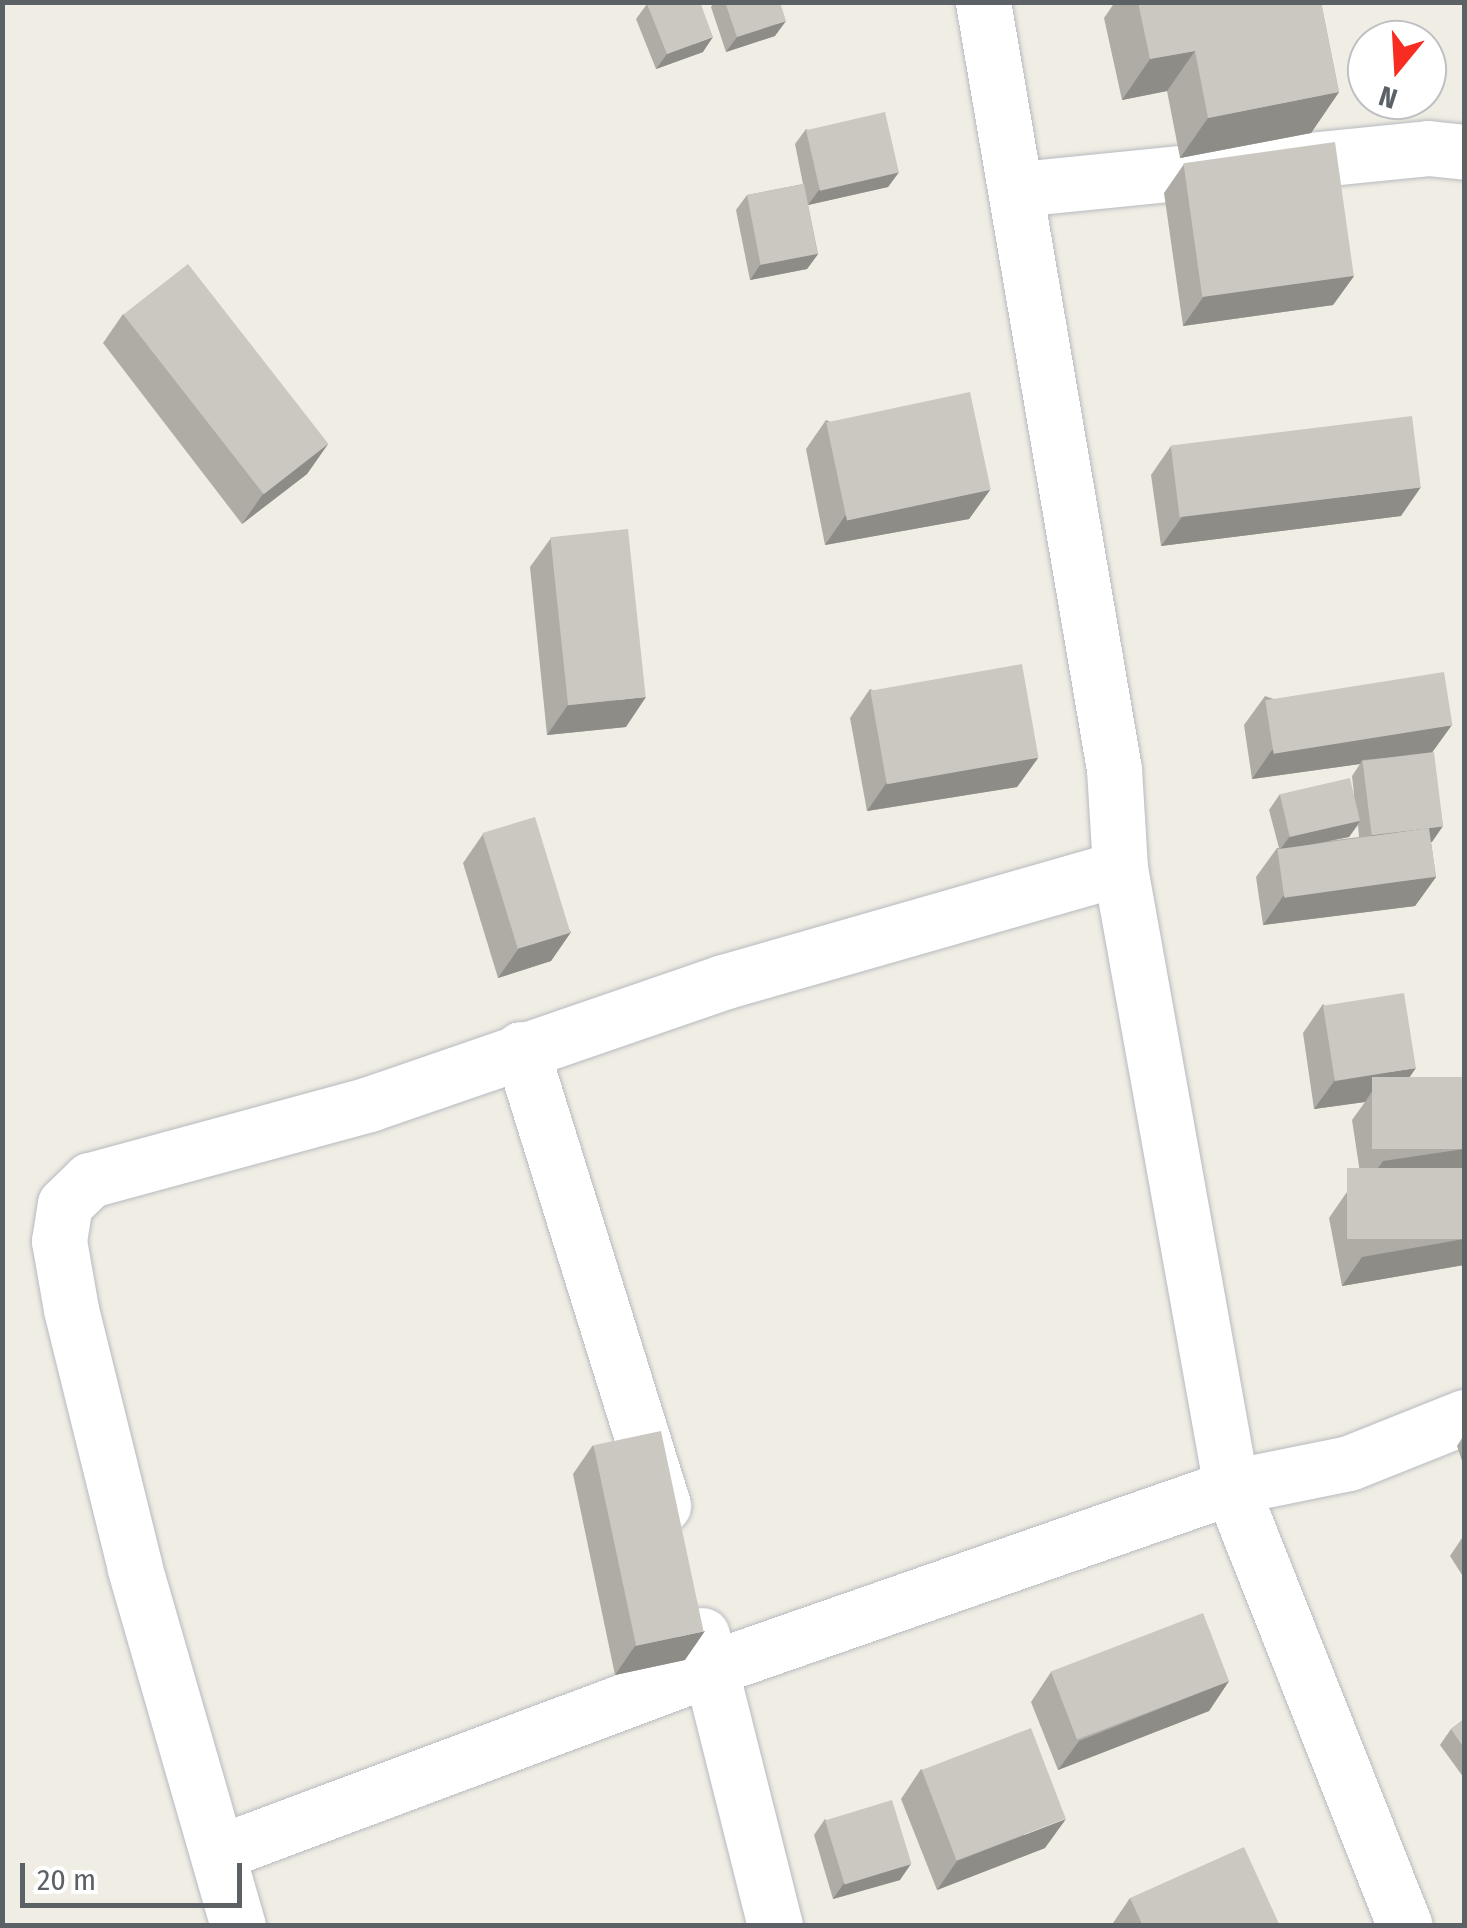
<!DOCTYPE html>
<style>
body{margin:0}
#map{position:relative;width:1467px;height:1928px;overflow:hidden;background:#f0ede4;font-family:"Fira Sans Condensed",sans-serif}
div>[style]{position:absolute}
[style*='--x']{left:calc(var(--x)*1px);top:calc(var(--y)*1px);width:calc(var(--w)*1px);rotate:calc(var(--a)*1deg)}
.roads{filter:drop-shadow(0 0 2px #b7babf) drop-shadow(0 0 2px #b7babf)}
.street>*{height:55px;margin:-27.5px;padding:0 27.5px;transform-origin:27.5px;border-radius:27.5px;background:#fff}
.wall>*{inset:0;background:#afaca6}
.shaded-wall>*{inset:0;background:#8e8c87}
.building>*{inset:0;background:#cbc8c1;transform-origin:0 0}
span{translate:-50% -50%;white-space:nowrap;text-align:center;line-height:1.15;-webkit-text-stroke:10px #fff;paint-order:stroke}
.frame{position:absolute;inset:0;border:5px solid #5c6166;pointer-events:none}
.north{position:absolute;left:1347px;top:20px;width:100px;height:100px;box-sizing:border-box;background:#fff;border:2px solid #bec0c2;border-radius:50%;rotate:198deg;font-size:28px;font-weight:700;line-height:40px;text-align:center;color:#5c6166}
.north::after{content:'';display:block;margin:auto;width:35px;height:45px;background:#f82d22;clip-path:polygon(50% 0,100% 100%,50% 72%,0 100%)}
.scale{position:absolute;left:20px;top:1863px;width:222px;height:45px;box-sizing:border-box;border:5px solid #5c6166;border-top:0;padding-left:12px;font-size:30px;line-height:35px;white-space:nowrap;color:#5c6166;-webkit-text-stroke:8px #fff;paint-order:stroke}
</style>
<div id="map">
<div class="roads">
<div class="street">
<div style="--x:983;--y:2;--w:778;--a:80.31"></div>
<div style="--x:1114;--y:769;--w:99;--a:86.5"></div>
<div style="--x:1120;--y:868;--w:629;--a:79.83"></div>
<div style="--x:1231;--y:1487;--w:472;--a:68.4"></div>
<div style="--x:1019;--y:189;--w:411;--a:-5.7"></div>
<div style="--x:1428;--y:148;--w:36;--a:6"></div>
<div style="--x:521;--y:1049;--w:478;--a:72.7"></div>
<div style="--x:702;--y:1635;--w:300;--a:75.9"></div>
<div style="--x:220;--y:1852;--w:525;--a:-20.5"></div>
<div style="--x:712;--y:1668;--w:550;--a:-19.23"></div>
<div style="--x:1231;--y:1487;--w:120;--a:-11.5"></div>
<div style="--x:1349;--y:1463;--w:124;--a:-21.8"></div>
<div style="--x:238;--y:1926;--w:373;--a:-106.1"></div>
<div style="--x:135;--y:1568;--w:267;--a:-103.9"></div>
<div style="--x:71;--y:1309;--w:69;--a:-100"></div>
<div style="--x:59;--y:1241;--w:37;--a:-81"></div>
<div style="--x:65;--y:1204;--w:35;--a:-44"></div>
<div style="--x:90;--y:1180;--w:289;--a:-15.2"></div>
<div style="--x:369;--y:1104;--w:374;--a:-19"></div>
<div style="--x:723;--y:982;--w:413;--a:-16"></div>
</div>
</div>
<div class="wall">
<div style="clip-path:polygon(714px 2px,780px 2px,775px 36px,726px 52px,711px 7px)"></div>
<div style="clip-path:polygon(1115px 2px,1321px 2px,1339px 92px,1311px 133px,1180px 158px,1167px 91px,1122px 100px,1104px 18px)"></div>
<div style="clip-path:polygon(647px 4px,703px 52px,656px 69px,636px 19px)"></div>
<div style="clip-path:polygon(806px 129px,899px 172px,888px 187px,808px 205px,818px 254px,807px 269px,750px 280px,736px 210px,747px 195px,803px 184px,795px 144px)"></div>
<div style="clip-path:polygon(1184px 164px,1354px 276px,1333px 305px,1183px 326px,1164px 193px)"></div>
<div style="clip-path:polygon(123px 314px,328px 444px,307px 474px,242px 524px,103px 343px)"></div>
<div style="clip-path:polygon(826px 420px,990px 490px,969px 519px,825px 545px,806px 449px)"></div>
<div style="clip-path:polygon(1171px 446px,1401px 516px,1161px 546px,1151px 475px)"></div>
<div style="clip-path:polygon(551px 538px,626px 727px,547px 735px,530px 567px)"></div>
<div style="clip-path:polygon(870px 689px,1038px 758px,1017px 787px,867px 811px,850px 718px)"></div>
<div style="clip-path:polygon(evenodd,1265px 696px,1432px 753px,1443px 826px,1431px 842px,1436px 877px,1415px 906px,1263px 925px,1256px 877px,1277px 848px,1279px 848px,1269px 810px,1280px 794px,1354px 794px,1352px 776px,1360px 764px,1252px 779px,1244px 725px,1265px 696px,1358px 825px,1359px 837px,1327px 841px,1349px 837px,1358px 825px)"></div>
<div style="clip-path:polygon(483px 834px,571px 932px,551px 961px,498px 978px,463px 863px)"></div>
<div style="clip-path:polygon(1323px 1004px,1404px 1086px,1464px 1077px,1464px 1265px,1342px 1286px,1329px 1218px,1349px 1189px,1362px 1186px,1352px 1120px,1365px 1102px,1314px 1109px,1303px 1033px)"></div>
<div style="clip-path:polygon(1464px 1435px,1464px 1467px,1457px 1446px)"></div>
<div style="clip-path:polygon(593px 1445px,685px 1660px,615px 1675px,573px 1474px)"></div>
<div style="clip-path:polygon(1464px 1535px,1464px 1578px,1450px 1556px)"></div>
<div style="clip-path:polygon(1051px 1672px,1229px 1681px,1209px 1711px,1058px 1770px,1031px 1702px)"></div>
<div style="clip-path:polygon(1464px 1719px,1464px 1778px,1440px 1745px,1451px 1729px)"></div>
<div style="clip-path:polygon(921px 1769px,1045px 1848px,937px 1890px,901px 1799px)"></div>
<div style="clip-path:polygon(825px 1819px,900px 1880px,833px 1899px,814px 1835px)"></div>
<div style="clip-path:polygon(1130px 1898px,1280px 1926px,1111px 1926px)"></div>
</div>
<div class="shaded-wall">
<div style="clip-path:polygon(786px 21px,775px 36px,726px 52px,737px 37px)"></div>
<div style="clip-path:polygon(713px 37px,703px 52px,656px 69px,667px 54px)"></div>
<div style="clip-path:polygon(1195px 51px,1167px 91px,1122px 100px,1150px 59px)"></div>
<div style="clip-path:polygon(1339px 92px,1311px 133px,1180px 158px,1208px 118px)"></div>
<div style="clip-path:polygon(899px 172px,888px 187px,808px 205px,819px 190px)"></div>
<div style="clip-path:polygon(818px 254px,807px 269px,750px 280px,760px 265px)"></div>
<div style="clip-path:polygon(1354px 276px,1333px 305px,1183px 326px,1204px 296px)"></div>
<div style="clip-path:polygon(328px 444px,307px 474px,242px 524px,263px 494px)"></div>
<div style="clip-path:polygon(1421px 487px,1401px 516px,1161px 546px,1182px 517px)"></div>
<div style="clip-path:polygon(990px 490px,969px 519px,825px 545px,845px 516px)"></div>
<div style="clip-path:polygon(646px 697px,626px 727px,547px 735px,568px 705px)"></div>
<div style="clip-path:polygon(1452px 725px,1431px 754px,1362px 760px,1360px 764px,1252px 779px,1272px 750px)"></div>
<div style="clip-path:polygon(1038px 758px,1017px 787px,867px 811px,887px 782px)"></div>
<div style="clip-path:polygon(1360px 821px,1349px 837px,1279px 851px,1290px 836px)"></div>
<div style="clip-path:polygon(1443px 826px,1432px 842px,1361px 851px,1372px 835px)"></div>
<div style="clip-path:polygon(1436px 877px,1415px 906px,1263px 925px,1284px 895px)"></div>
<div style="clip-path:polygon(571px 932px,551px 961px,498px 978px,519px 948px)"></div>
<div style="clip-path:polygon(1416px 1068px,1395px 1098px,1373px 1090px,1365px 1102px,1314px 1109px,1335px 1080px)"></div>
<div style="clip-path:polygon(1464px 1149px,1464px 1175px,1363px 1190px,1383px 1161px)"></div>
<div style="clip-path:polygon(1464px 1239px,1464px 1265px,1342px 1286px,1362px 1257px)"></div>
<div style="clip-path:polygon(705px 1631px,685px 1660px,615px 1675px,635px 1646px)"></div>
<div style="clip-path:polygon(1229px 1681px,1209px 1711px,1058px 1770px,1079px 1741px)"></div>
<div style="clip-path:polygon(1066px 1819px,1045px 1848px,937px 1890px,957px 1861px)"></div>
<div style="clip-path:polygon(911px 1864px,900px 1880px,833px 1899px,844px 1883px)"></div>
</div>
<div class="building">
<div style="clip-path:polygon(650px 2px,700px 2px,713px 37px,667px 54px,647px 4px)"></div>
<div style="clip-path:polygon(725px 2px,780px 2px,786px 21px,737px 37px)"></div>
<div style="clip-path:polygon(1138px 2px,1321px 2px,1339px 92px,1208px 118px,1195px 51px,1150px 59px)"></div>
<div style="left:885px;top:112px;width:62px;height:81px;rotate:77deg"></div>
<div style="left:1335px;top:142px;width:135px;height:153px;rotate:82deg"></div>
<div style="left:804px;top:184px;width:71px;height:58px;rotate:79deg"></div>
<div style="left:188px;top:264px;width:228px;height:82px;rotate:52deg"></div>
<div style="left:970px;top:392px;width:100px;height:147px;rotate:78deg"></div>
<div style="left:1412px;top:416px;width:72px;height:243px;rotate:83deg"></div>
<div style="left:628px;top:529px;width:169px;height:78px;rotate:84deg"></div>
<div style="left:1022px;top:664px;width:95px;height:154px;rotate:80deg"></div>
<div style="left:1444px;top:672px;width:54px;height:181px;rotate:81deg"></div>
<div style="left:1434px;top:752px;width:75px;height:72px;rotate:83deg"></div>
<div style="left:1350px;top:778px;width:44px;height:72px;rotate:77deg"></div>
<div style="left:535px;top:817px;width:121px;height:55px;rotate:73deg"></div>
<div style="left:1429px;top:828px;width:49px;height:153px;rotate:82deg"></div>
<div style="left:1404px;top:993px;width:76px;height:82px;rotate:81deg"></div>
<div style="left:1464px;top:1077px;width:72px;height:92px;rotate:90deg"></div>
<div style="left:1464px;top:1168px;width:71px;height:117px;rotate:90deg"></div>
<div style="left:661px;top:1431px;width:205px;height:69px;rotate:78deg"></div>
<div style="left:1203px;top:1613px;width:73px;height:163px;rotate:69deg"></div>
<div style="clip-path:polygon(1464px 1719px,1464px 1748px,1451px 1729px)"></div>
<div style="left:1031px;top:1728px;width:97px;height:117px;rotate:69deg"></div>
<div style="left:892px;top:1800px;width:67px;height:70px;rotate:73deg"></div>
<div style="clip-path:polygon(1244px 1847px,1280px 1926px,1143px 1926px,1130px 1898px)"></div>
</div>
<div class="frame"></div>
<div class="north">N</div>
<div class="scale">20 m</div>
</div>
